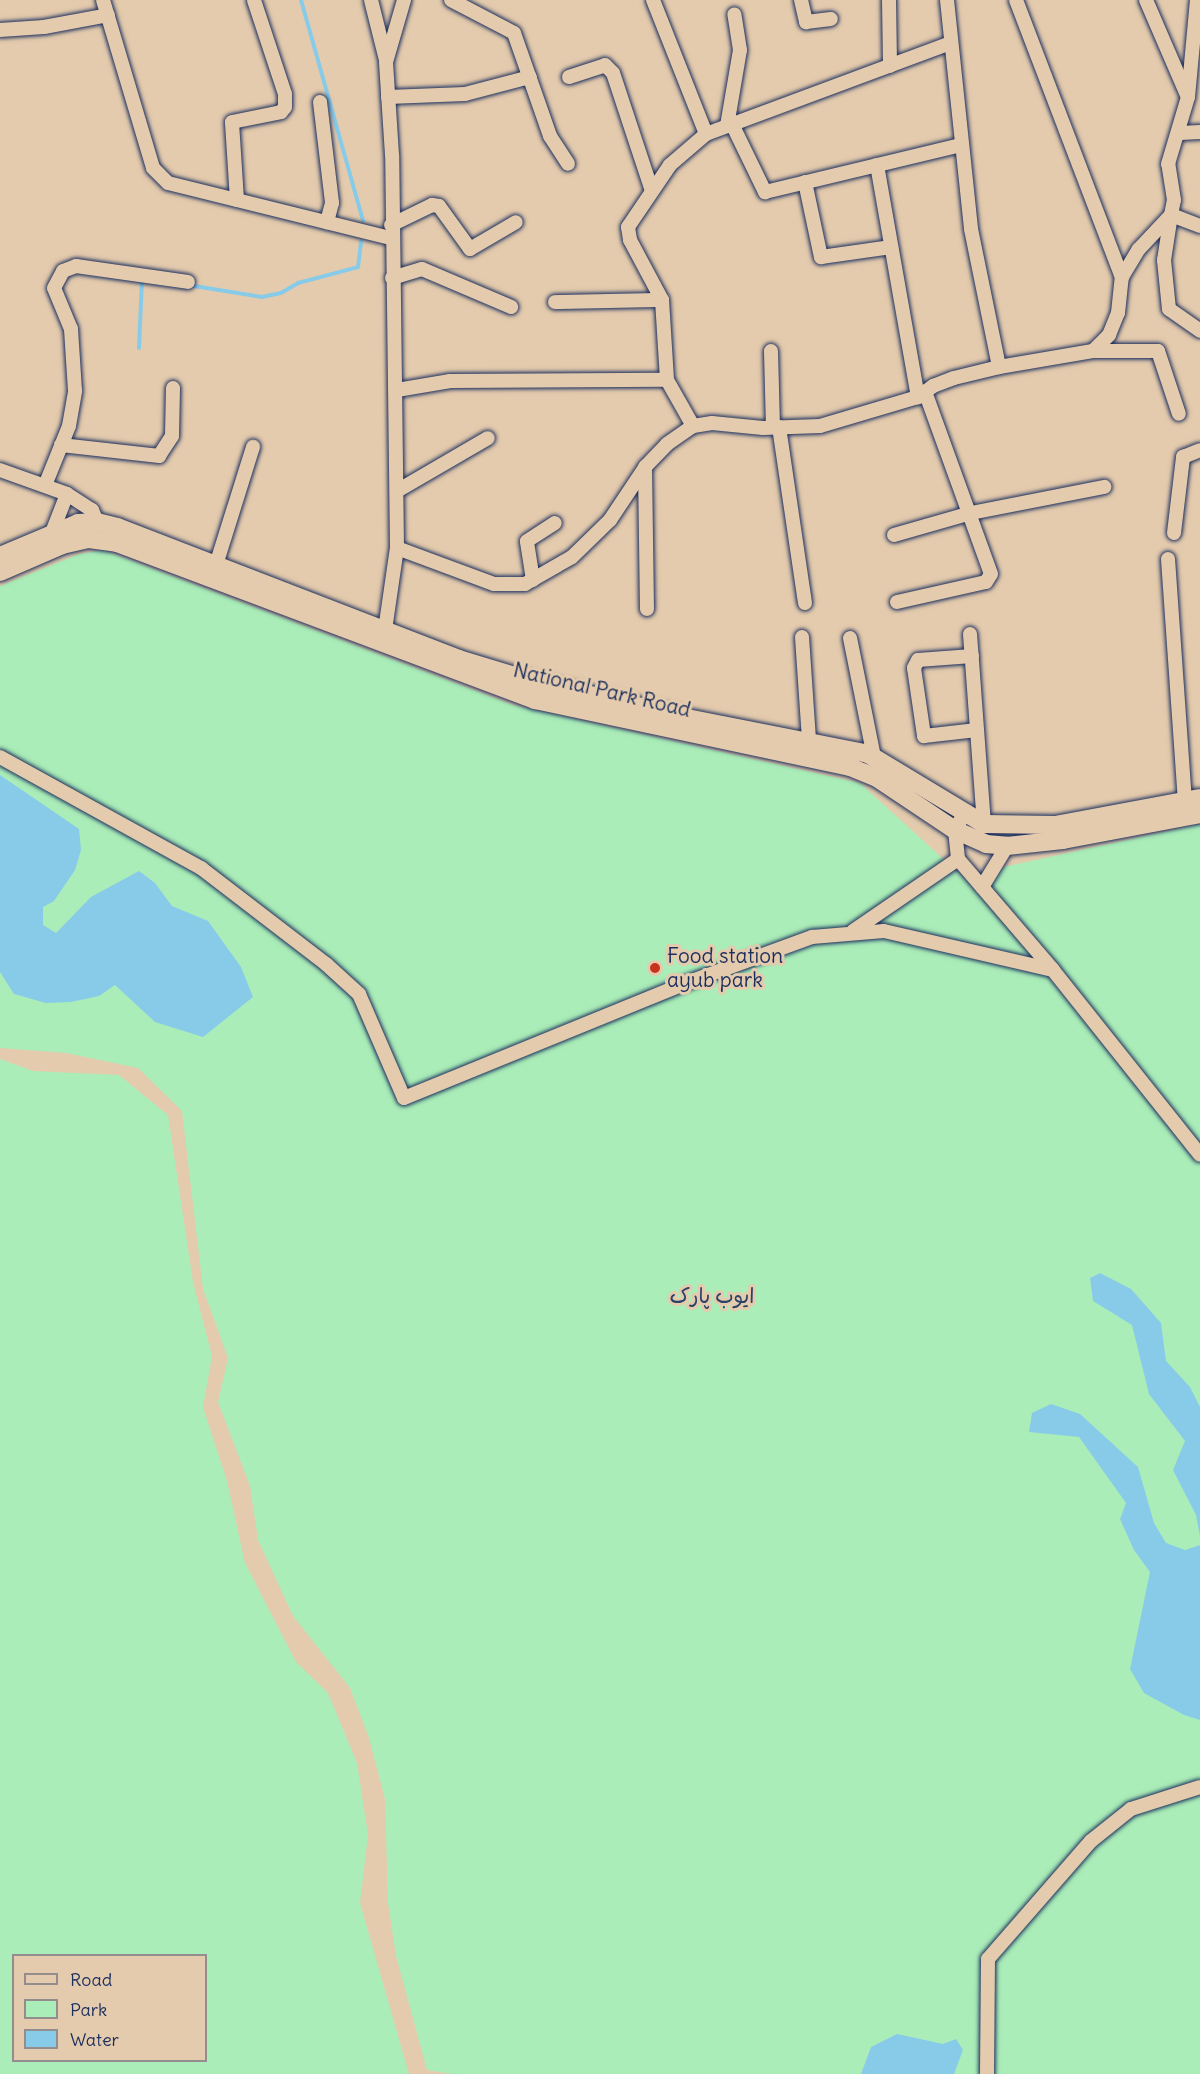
<!DOCTYPE html>
<meta charset="utf-8">
<style>
body{margin:0}
#map{position:relative;width:1200px;height:2074px;overflow:hidden;background:#e5cbad;font-family:Delius,"Playpen Sans Arabic",sans-serif}
div>[style]{position:absolute}
[style*='--x']{left:calc(var(--x)*1px);top:calc(var(--y)*1px);width:calc(var(--w)*1px);rotate:calc(var(--a)*1deg)}
.green>*{inset:0;background:#aaedb8}
.water>*{inset:0;background:#88cbe9}
.stream>*{height:4px;margin:-2px;padding:0 2px;transform-origin:2px;border-radius:2px;background:#88cbe9}
.roads{filter:drop-shadow(0 0 2px #1b2f5e) drop-shadow(0 0 2px #1b2f5e)}
.street>*{height:14px;margin:-7px;padding:0 7px;transform-origin:7px;border-radius:7px;background:#e5cbad}
.secondary>*{height:18px;margin:-9px;padding:0 9px;transform-origin:9px;border-radius:9px;background:#e5cbad}
.dots>*{width:16px;height:16px;translate:-50% -50%;box-sizing:border-box;border:3px solid #e5cbad;border-radius:50%}
span{translate:-50% -50%;white-space:nowrap;text-align:center;line-height:1.15;-webkit-text-stroke:6px #e5cbad;paint-order:stroke}
.street-label{font-size:21px;color:#1b2f5e}
.poi-label{font-size:21px;color:#1b2f5e}
.left{translate:0 -50%;text-align:left}
.park-label{font-size:21px;color:#294267}
.legend{position:absolute;left:12px;top:1954px;width:195px;height:108px;box-sizing:border-box;background:#e5cbad;border:2px solid #948d8d;margin:0;padding:8px 10px;list-style:none;font-size:18px;color:#1b2f5e}
.legend li{display:flex;align-items:center;gap:12px;height:30px}
.legend b{width:30px;border:2px solid #948d8d}
</style>
<div id="map">
<div class="green">
<div style="clip-path:polygon(103px 550px,513px 705px,860px 783px,962px 876px,1200px 824px,1200px 2074px,452px 2074px,427px 2070px,396px 1956px,388px 1903px,385px 1799px,369px 1738px,350px 1688px,293px 1616px,258px 1540px,250px 1486px,218px 1402px,228px 1358px,203px 1289px,182px 1111px,138px 1068px,66px 1053px,0 1048px,0 586px,79px 554px)"></div>
<div style="clip-path:polygon(evenodd,0 1059px,33px 1071px,119px 1075px,168px 1115px,193px 1282px,212px 1356px,203px 1407px,227px 1481px,245px 1563px,296px 1662px,328px 1693px,357px 1763px,368px 1835px,360px 1903px,409px 2074px,0 2074px,0 1059px,14px 1956px,206px 1956px,206px 2060px,14px 2060px,14px 1956px)"></div>
</div>
<div class="water">
<div style="clip-path:polygon(0 775px,79px 829px,81px 850px,75px 870px,54px 901px,43px 907px,43px 925px,56px 933px,91px 897px,139px 871px,155px 883px,172px 906px,208px 921px,241px 967px,253px 997px,203px 1037px,155px 1022px,115px 985px,99px 996px,71px 1002px,46px 1003px,14px 994px,0 972px)"></div>
<div style="clip-path:polygon(1100px 1273px,1131px 1289px,1161px 1323px,1166px 1361px,1190px 1387px,1200px 1407px,1200px 1536px,1196px 1515px,1173px 1470px,1185px 1441px,1149px 1394px,1132px 1325px,1093px 1301px,1090px 1278px)"></div>
<div style="clip-path:polygon(1051px 1404px,1080px 1414px,1138px 1467px,1154px 1523px,1166px 1543px,1185px 1550px,1200px 1545px,1200px 1720px,1184px 1715px,1144px 1693px,1130px 1669px,1150px 1572px,1134px 1550px,1120px 1519px,1126px 1503px,1079px 1437px,1029px 1432px,1032px 1413px)"></div>
<div style="clip-path:polygon(897px 2034px,943px 2044px,956px 2039px,963px 2050px,954px 2074px,861px 2074px,871px 2047px)"></div>
</div>
<div class="stream">
<div style="--x:301;--y:0;--w:229;--a:74.3"></div>
<div style="--x:188;--y:285;--w:75;--a:9.2"></div>
<div style="--x:262;--y:297;--w:19;--a:-12"></div>
<div style="--x:281;--y:293;--w:20;--a:-30"></div>
<div style="--x:298;--y:283;--w:62;--a:-14.9"></div>
<div style="--x:358;--y:267;--w:26;--a:-83"></div>
<div style="--x:139;--y:348;--w:68;--a:-87.5"></div>
</div>
<div class="roads">
<div class="street">
<div style="--x:103;--y:0;--w:175;--a:73.4"></div>
<div style="--x:153;--y:168;--w:21;--a:45"></div>
<div style="--x:168;--y:183;--w:229;--a:13.9"></div>
<div style="--x:371;--y:0;--w:62;--a:76"></div>
<div style="--x:451;--y:0;--w:71;--a:27.6"></div>
<div style="--x:514;--y:33;--w:109;--a:70.7"></div>
<div style="--x:550;--y:136;--w:33;--a:57"></div>
<div style="--x:653;--y:0;--w:144;--a:68.4"></div>
<div style="--x:706;--y:134;--w:48;--a:139.3"></div>
<div style="--x:670;--y:165;--w:75;--a:124.1"></div>
<div style="--x:628;--y:227;--w:13;--a:81"></div>
<div style="--x:630;--y:240;--w:68;--a:61.9"></div>
<div style="--x:662;--y:300;--w:80;--a:86.4"></div>
<div style="--x:801;--y:0;--w:23;--a:77"></div>
<div style="--x:806;--y:22;--w:25;--a:-7"></div>
<div style="--x:889;--y:0;--w:66;--a:89.1"></div>
<div style="--x:947;--y:0;--w:230;--a:84"></div>
<div style="--x:971;--y:229;--w:141;--a:78.5"></div>
<div style="--x:1016;--y:0;--w:297;--a:69.1"></div>
<div style="--x:1146;--y:0;--w:103;--a:66.7"></div>
<div style="--x:0;--y:30;--w:44;--a:-3.9"></div>
<div style="--x:44;--y:27;--w:65;--a:-10.6"></div>
<div style="--x:569;--y:77;--w:38;--a:-18"></div>
<div style="--x:605;--y:65;--w:11;--a:45"></div>
<div style="--x:613;--y:73;--w:124;--a:71.7"></div>
<div style="--x:388;--y:97;--w:77;--a:-2.2"></div>
<div style="--x:465;--y:94;--w:67;--a:-14.7"></div>
<div style="--x:320;--y:102;--w:102;--a:83.2"></div>
<div style="--x:332;--y:203;--w:20;--a:105"></div>
<div style="--x:732;--y:124;--w:76;--a:64.1"></div>
<div style="--x:765;--y:192;--w:202;--a:-13.5"></div>
<div style="--x:727;--y:126;--w:77;--a:-80.3"></div>
<div style="--x:740;--y:50;--w:36;--a:-99"></div>
<div style="--x:1180;--y:133;--w:20;--a:-3"></div>
<div style="--x:706;--y:134;--w:261;--a:-20.4"></div>
<div style="--x:877;--y:165;--w:236;--a:80"></div>
<div style="--x:805;--y:182;--w:77;--a:78"></div>
<div style="--x:821;--y:257;--w:71;--a:-8.1"></div>
<div style="--x:237;--y:200;--w:78;--a:-93.7"></div>
<div style="--x:232;--y:122;--w:50;--a:-11.5"></div>
<div style="--x:281;--y:112;--w:6;--a:-51"></div>
<div style="--x:285;--y:107;--w:13;--a:-90"></div>
<div style="--x:285;--y:94;--w:99;--a:-108.3"></div>
<div style="--x:391;--y:225;--w:46;--a:-26"></div>
<div style="--x:432;--y:205;--w:7;--a:8"></div>
<div style="--x:439;--y:206;--w:53;--a:54.2"></div>
<div style="--x:470;--y:249;--w:53;--a:-30.4"></div>
<div style="--x:1200;--y:226;--w:31;--a:-159"></div>
<div style="--x:1171;--y:215;--w:46;--a:98.8"></div>
<div style="--x:1164;--y:260;--w:49;--a:84.2"></div>
<div style="--x:1169;--y:309;--w:38;--a:35"></div>
<div style="--x:392;--y:278;--w:31;--a:-17"></div>
<div style="--x:422;--y:269;--w:97;--a:23.1"></div>
<div style="--x:555;--y:302;--w:107;--a:-1.1"></div>
<div style="--x:771;--y:351;--w:76;--a:88.5"></div>
<div style="--x:1093;--y:351;--w:65;--a:0"></div>
<div style="--x:1158;--y:351;--w:66;--a:71.6"></div>
<div style="--x:397;--y:390;--w:54;--a:-9.6"></div>
<div style="--x:450;--y:381;--w:217;--a:-0.3"></div>
<div style="--x:667;--y:380;--w:53;--a:60.5"></div>
<div style="--x:779;--y:427;--w:178;--a:81.6"></div>
<div style="--x:61;--y:445;--w:99;--a:6.4"></div>
<div style="--x:159;--y:456;--w:24;--a:-57"></div>
<div style="--x:172;--y:436;--w:48;--a:-88.8"></div>
<div style="--x:645;--y:467;--w:142;--a:89.2"></div>
<div style="--x:0;--y:470;--w:71;--a:19.7"></div>
<div style="--x:67;--y:494;--w:44;--a:111.3"></div>
<div style="--x:46;--y:483;--w:61;--a:-68"></div>
<div style="--x:69;--y:426;--w:36;--a:-80"></div>
<div style="--x:75;--y:391;--w:62;--a:-93.7"></div>
<div style="--x:71;--y:329;--w:44;--a:-112.5"></div>
<div style="--x:54;--y:288;--w:19;--a:-62"></div>
<div style="--x:63;--y:271;--w:14;--a:-21"></div>
<div style="--x:76;--y:266;--w:113;--a:8.1"></div>
<div style="--x:397;--y:491;--w:105;--a:-30.2"></div>
<div style="--x:67;--y:494;--w:30;--a:33"></div>
<div style="--x:92;--y:510;--w:13;--a:67"></div>
<div style="--x:1174;--y:533;--w:77;--a:-83.2"></div>
<div style="--x:1183;--y:457;--w:18;--a:-22"></div>
<div style="--x:894;--y:535;--w:80;--a:-15.9"></div>
<div style="--x:971;--y:513;--w:136;--a:-11.1"></div>
<div style="--x:397;--y:548;--w:393;--a:-90.7"></div>
<div style="--x:392;--y:155;--w:93;--a:-93.7"></div>
<div style="--x:386;--y:62;--w:65;--a:-73.8"></div>
<div style="--x:1168;--y:559;--w:242;--a:86"></div>
<div style="--x:216;--y:565;--w:124;--a:-72.6"></div>
<div style="--x:533;--y:580;--w:39;--a:-99"></div>
<div style="--x:527;--y:541;--w:33;--a:-33"></div>
<div style="--x:897;--y:602;--w:91;--a:-12.7"></div>
<div style="--x:986;--y:582;--w:9;--a:-58"></div>
<div style="--x:991;--y:574;--w:194;--a:-109.9"></div>
<div style="--x:385;--y:630;--w:83;--a:-81.7"></div>
<div style="--x:397;--y:548;--w:103;--a:20.4"></div>
<div style="--x:494;--y:584;--w:31;--a:0"></div>
<div style="--x:525;--y:584;--w:54;--a:-29.9"></div>
<div style="--x:572;--y:557;--w:53;--a:-44.2"></div>
<div style="--x:610;--y:520;--w:65;--a:-56.3"></div>
<div style="--x:646;--y:466;--w:30;--a:-46"></div>
<div style="--x:667;--y:444;--w:32;--a:-35"></div>
<div style="--x:693;--y:426;--w:19;--a:-9"></div>
<div style="--x:712;--y:423;--w:51;--a:5.6"></div>
<div style="--x:763;--y:428;--w:57;--a:-2"></div>
<div style="--x:820;--y:426;--w:102;--a:-16.5"></div>
<div style="--x:918;--y:397;--w:19;--a:-36"></div>
<div style="--x:933;--y:386;--w:22;--a:-21"></div>
<div style="--x:954;--y:378;--w:46;--a:-13.7"></div>
<div style="--x:999;--y:367;--w:95;--a:-9.7"></div>
<div style="--x:1093;--y:351;--w:23;--a:-45"></div>
<div style="--x:1109;--y:335;--w:24;--a:-68"></div>
<div style="--x:1118;--y:313;--w:36;--a:-84"></div>
<div style="--x:1122;--y:277;--w:33;--a:-59"></div>
<div style="--x:1139;--y:249;--w:47;--a:-46.7"></div>
<div style="--x:1171;--y:215;--w:15;--a:-79"></div>
<div style="--x:1174;--y:200;--w:36;--a:-99"></div>
<div style="--x:1168;--y:164;--w:70;--a:-73.4"></div>
<div style="--x:1188;--y:97;--w:97;--a:-84.7"></div>
<div style="--x:970;--y:634;--w:191;--a:85.8"></div>
<div style="--x:802;--y:637;--w:103;--a:86.1"></div>
<div style="--x:850;--y:638;--w:121;--a:78.6"></div>
<div style="--x:972;--y:656;--w:54;--a:175.8"></div>
<div style="--x:918;--y:660;--w:9;--a:117"></div>
<div style="--x:914;--y:668;--w:69;--a:81.6"></div>
<div style="--x:924;--y:736;--w:53;--a:-6.5"></div>
<div style="--x:0;--y:757;--w:230;--a:28.9"></div>
<div style="--x:201;--y:868;--w:158;--a:37.5"></div>
<div style="--x:326;--y:964;--w:45;--a:42.3"></div>
<div style="--x:359;--y:994;--w:113;--a:66.6"></div>
<div style="--x:404;--y:1098;--w:296;--a:-22.2"></div>
<div style="--x:678;--y:986;--w:143;--a:-20.1"></div>
<div style="--x:812;--y:937;--w:72;--a:-4.8"></div>
<div style="--x:884;--y:931;--w:173;--a:13"></div>
<div style="--x:964;--y:814;--w:18;--a:119"></div>
<div style="--x:955;--y:830;--w:29;--a:84"></div>
<div style="--x:958;--y:859;--w:146;--a:49.4"></div>
<div style="--x:1053;--y:970;--w:236;--a:51.5"></div>
<div style="--x:982;--y:887;--w:48;--a:-58.6"></div>
<div style="--x:853;--y:931;--w:127;--a:-34.4"></div>
<div style="--x:987;--y:2074;--w:115;--a:-89.5"></div>
<div style="--x:988;--y:1959;--w:157;--a:-48.9"></div>
<div style="--x:1091;--y:1841;--w:51;--a:-38.7"></div>
<div style="--x:1131;--y:1809;--w:72;--a:-17.7"></div>
</div>
<div class="secondary">
<div style="--x:0;--y:556;--w:85;--a:-22.9"></div>
<div style="--x:78;--y:523;--w:19;--a:-3"></div>
<div style="--x:97;--y:522;--w:21;--a:14"></div>
<div style="--x:117;--y:527;--w:367;--a:21.1"></div>
<div style="--x:459;--y:659;--w:75;--a:17"></div>
<div style="--x:531;--y:681;--w:160;--a:13.3"></div>
<div style="--x:687;--y:718;--w:185;--a:11.2"></div>
<div style="--x:868;--y:754;--w:135;--a:31.1"></div>
<div style="--x:984;--y:824;--w:71;--a:0.8"></div>
<div style="--x:1055;--y:825;--w:147;--a:-10.5"></div>
<div style="--x:0;--y:572;--w:68;--a:-23.5"></div>
<div style="--x:62;--y:545;--w:28;--a:-13"></div>
<div style="--x:89;--y:539;--w:28;--a:8"></div>
<div style="--x:117;--y:543;--w:447;--a:20.6"></div>
<div style="--x:535;--y:700;--w:322;--a:12"></div>
<div style="--x:850;--y:767;--w:29;--a:22"></div>
<div style="--x:877;--y:778;--w:94;--a:33.7"></div>
<div style="--x:955;--y:830;--w:34;--a:24"></div>
<div style="--x:986;--y:844;--w:21;--a:5"></div>
<div style="--x:1007;--y:846;--w:56;--a:-6.1"></div>
<div style="--x:1063;--y:840;--w:139;--a:-10.7"></div>
</div>
</div>
<div class="dots">
<div style="left:655px;top:968px;background:#c8321e"></div>
</div>
<div class="street-label">
<span style="left:602px;top:690px;rotate:13deg">National Park Road</span>
</div>
<div class="poi-label">
<span class="left" style="left:667px;top:968px">Food station<br>ayub park</span>
</div>
<div class="park-label">
<span style="left:712px;top:1296px">ایوب پارک</span>
</div>
<ul class="legend">
<li><b style="height:8px;background:#e5cbad"></b>Road</li>
<li><b style="height:16px;background:#aaedb8"></b>Park</li>
<li><b style="height:16px;background:#88cbe9"></b>Water</li>
</ul>
</div>
